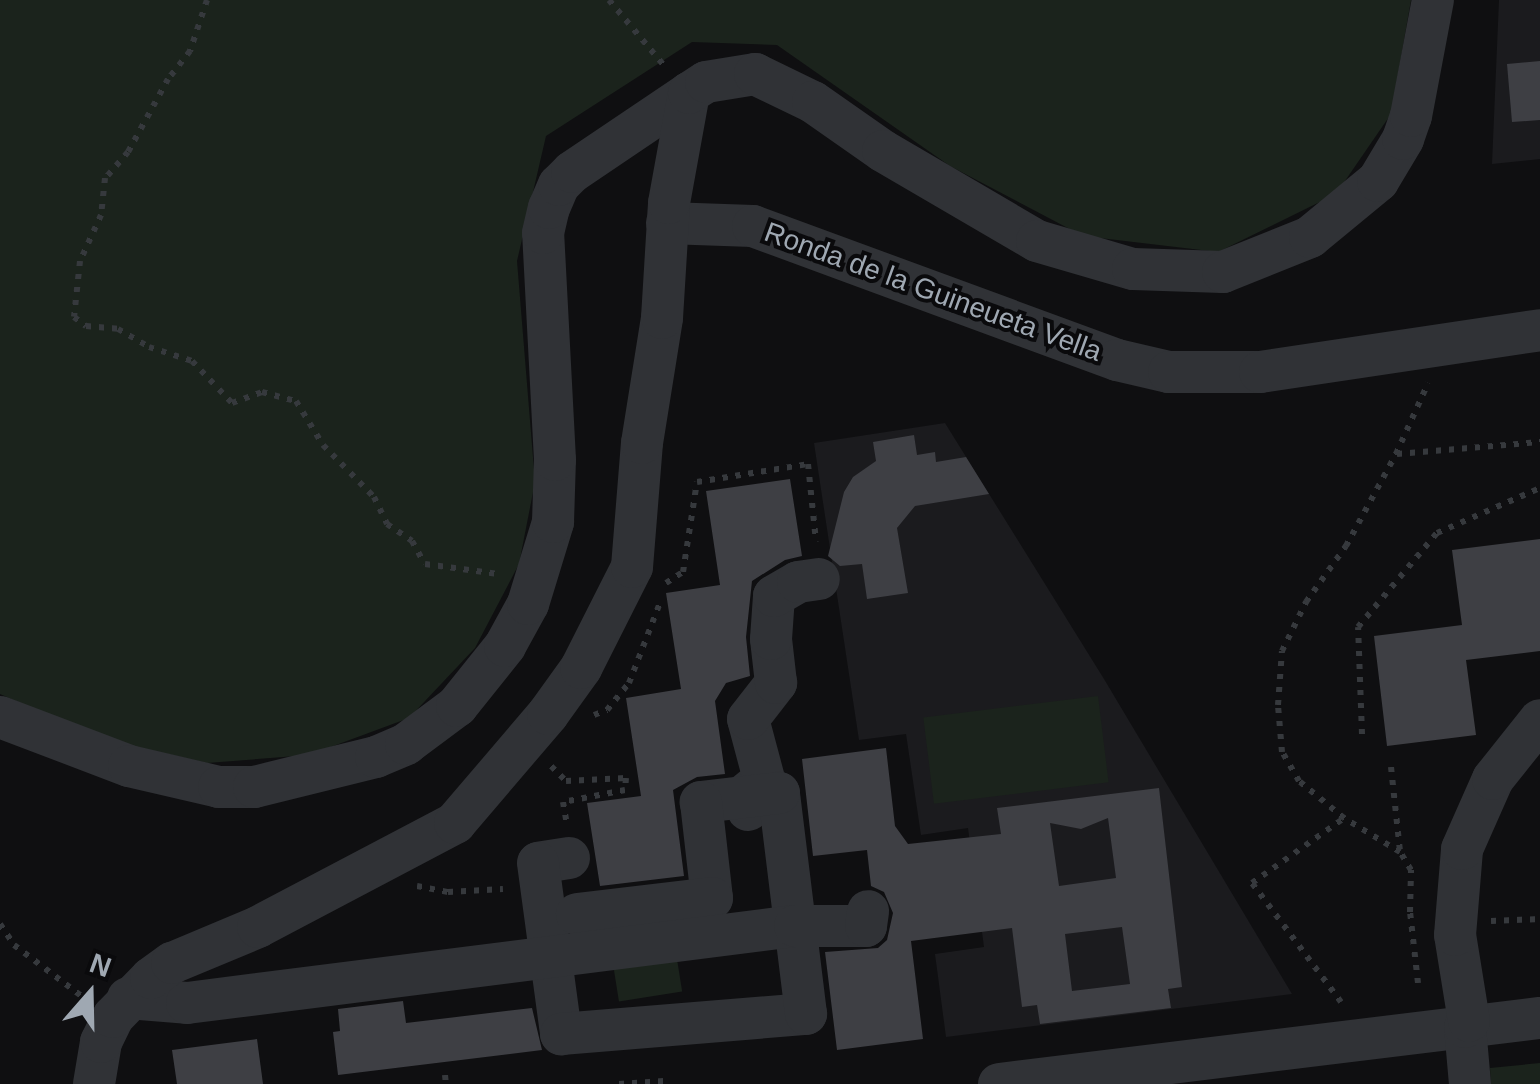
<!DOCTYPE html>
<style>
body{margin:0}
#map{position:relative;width:1540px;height:1084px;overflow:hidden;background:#0f0f11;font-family:Arial,sans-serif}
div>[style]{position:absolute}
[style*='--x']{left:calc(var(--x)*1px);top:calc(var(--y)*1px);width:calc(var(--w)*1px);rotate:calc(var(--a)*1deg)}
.built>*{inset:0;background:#1b1b1e}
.green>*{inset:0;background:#1b231c;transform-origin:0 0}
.building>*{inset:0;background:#3e3f44}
.path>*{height:6px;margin-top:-3px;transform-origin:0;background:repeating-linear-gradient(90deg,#36393d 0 5px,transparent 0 13px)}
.minor>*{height:42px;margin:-21px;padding:0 21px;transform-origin:21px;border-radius:21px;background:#303236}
span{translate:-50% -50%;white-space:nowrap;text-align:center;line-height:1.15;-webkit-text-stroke:8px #0a0a0c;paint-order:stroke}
.street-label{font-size:28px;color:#9fa8b2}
.north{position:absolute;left:40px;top:944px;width:100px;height:100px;-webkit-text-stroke:8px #0a0a0c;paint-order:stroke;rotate:20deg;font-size:28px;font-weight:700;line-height:40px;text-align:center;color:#9fa8b2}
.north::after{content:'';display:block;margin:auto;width:35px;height:45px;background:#9fa8b2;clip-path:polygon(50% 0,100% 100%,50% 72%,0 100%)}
</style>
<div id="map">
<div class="built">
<div style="clip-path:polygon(1499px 0,1540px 0,1540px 159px,1492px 164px)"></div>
<div style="clip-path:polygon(945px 423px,1104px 679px,1292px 994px,946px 1037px,935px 954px,984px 947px,968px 828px,921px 835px,906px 734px,859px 740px,814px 443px)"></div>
</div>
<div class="green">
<div style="clip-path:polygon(0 0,1411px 0,1391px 114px,1336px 194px,1218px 252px,1083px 236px,950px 166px,777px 45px,692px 42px,546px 136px,517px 261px,535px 482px,519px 564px,475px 648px,409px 718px,309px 755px,207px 763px,102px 739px,0 694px)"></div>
<div style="left:1098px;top:696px;width:87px;height:176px;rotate:83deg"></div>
<div style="left:677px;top:959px;width:33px;height:64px;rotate:81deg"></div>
<div style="clip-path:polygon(1540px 1063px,1540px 1084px,1491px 1084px,1490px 1068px)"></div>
</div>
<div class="building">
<div style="clip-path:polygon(1540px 61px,1540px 120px,1512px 122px,1507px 64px)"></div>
<div style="clip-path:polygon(914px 435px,917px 455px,935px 452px,936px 462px,966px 457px,989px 494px,915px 506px,897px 528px,908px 593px,867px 599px,862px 564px,840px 566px,828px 556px,844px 492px,853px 477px,876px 461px,873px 442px)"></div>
<div style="clip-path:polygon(790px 479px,802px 556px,785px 560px,752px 581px,746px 637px,750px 676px,726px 683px,715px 701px,725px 774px,697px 777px,673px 790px,684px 876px,600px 886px,587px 803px,641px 796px,626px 698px,681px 689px,666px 593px,720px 585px,706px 491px)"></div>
<div style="clip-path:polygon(1540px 539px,1540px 651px,1466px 660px,1476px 735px,1387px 746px,1374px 636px,1462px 625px,1452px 550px)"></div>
<div style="clip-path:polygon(evenodd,886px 748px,895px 826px,908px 844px,1001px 834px,997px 808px,1159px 788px,1182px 987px,1168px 989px,1171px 1008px,1040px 1024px,1037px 1005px,1022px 1007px,1012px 928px,911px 941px,923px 1039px,837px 1050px,825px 952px,878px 948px,887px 940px,893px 913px,884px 892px,871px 886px,867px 850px,813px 856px,802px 759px,886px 748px,1108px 818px,1116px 878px,1059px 886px,1050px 823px,1081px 829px,1108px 818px,886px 748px,1122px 927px,1130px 984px,1072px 991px,1065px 934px,1122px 927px)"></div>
<div style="clip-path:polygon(403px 1001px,406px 1023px,532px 1008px,542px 1050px,338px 1075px,333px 1032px,340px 1031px,338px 1009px)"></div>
<div style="clip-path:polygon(257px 1039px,263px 1084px,177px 1084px,172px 1050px)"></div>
</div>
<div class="path">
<div style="--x:207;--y:0;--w:54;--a:108.4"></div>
<div style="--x:190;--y:51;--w:36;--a:128"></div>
<div style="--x:168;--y:79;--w:83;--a:118.7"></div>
<div style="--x:128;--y:152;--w:35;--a:131"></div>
<div style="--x:105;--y:178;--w:37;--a:96"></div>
<div style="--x:101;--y:215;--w:51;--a:114.5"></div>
<div style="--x:80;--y:261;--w:56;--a:96.1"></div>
<div style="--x:74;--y:317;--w:15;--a:37"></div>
<div style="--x:86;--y:326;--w:32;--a:5"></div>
<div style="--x:118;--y:329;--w:36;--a:30"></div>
<div style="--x:149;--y:347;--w:45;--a:18"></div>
<div style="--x:192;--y:361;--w:58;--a:46.4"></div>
<div style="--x:232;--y:403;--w:32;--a:-20"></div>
<div style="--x:262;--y:392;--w:35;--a:15"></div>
<div style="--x:296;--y:401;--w:52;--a:58.5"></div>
<div style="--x:323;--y:445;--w:73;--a:45.6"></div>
<div style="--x:374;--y:497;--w:30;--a:64"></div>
<div style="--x:387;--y:524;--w:30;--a:34"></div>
<div style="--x:412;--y:541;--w:26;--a:61"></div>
<div style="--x:425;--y:564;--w:74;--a:7.8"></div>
<div style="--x:609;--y:0;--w:89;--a:50"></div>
<div style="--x:1397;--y:454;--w:144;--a:-4.8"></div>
<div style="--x:666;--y:583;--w:20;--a:-33"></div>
<div style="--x:683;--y:572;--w:91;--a:-81.2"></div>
<div style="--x:697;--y:482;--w:112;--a:-9.2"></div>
<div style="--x:808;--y:464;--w:78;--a:84.1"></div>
<div style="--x:594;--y:715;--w:14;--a:-21"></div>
<div style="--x:607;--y:710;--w:35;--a:-51"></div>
<div style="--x:629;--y:683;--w:89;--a:-68.9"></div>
<div style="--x:1362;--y:734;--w:107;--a:-92.1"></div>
<div style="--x:1358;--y:627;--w:123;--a:-50"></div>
<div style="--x:1437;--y:533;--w:112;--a:-23.6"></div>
<div style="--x:551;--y:766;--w:21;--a:45"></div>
<div style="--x:566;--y:781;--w:60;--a:-2.9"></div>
<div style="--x:626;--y:778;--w:12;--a:95"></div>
<div style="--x:625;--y:790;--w:63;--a:169"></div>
<div style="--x:563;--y:802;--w:23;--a:80"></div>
<div style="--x:1391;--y:767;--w:84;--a:83.9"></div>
<div style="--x:417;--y:886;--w:32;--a:11"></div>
<div style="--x:448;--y:892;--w:55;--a:-3.1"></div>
<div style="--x:1491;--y:921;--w:49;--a:-2.3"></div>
<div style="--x:0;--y:924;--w:25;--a:56"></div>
<div style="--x:14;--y:945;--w:88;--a:37.1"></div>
<div style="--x:1418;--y:983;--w:71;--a:-96.4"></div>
<div style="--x:1410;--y:912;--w:42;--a:-88.6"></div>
<div style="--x:1411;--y:870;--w:21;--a:-121"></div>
<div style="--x:1400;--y:852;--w:66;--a:-148.7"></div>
<div style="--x:1344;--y:818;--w:58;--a:-140.6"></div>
<div style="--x:1299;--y:781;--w:34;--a:-120"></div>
<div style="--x:1282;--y:752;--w:47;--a:-94.9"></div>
<div style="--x:1278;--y:705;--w:54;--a:-85.8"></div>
<div style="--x:1282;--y:651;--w:55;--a:-63.9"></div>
<div style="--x:1306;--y:602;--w:69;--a:-54.5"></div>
<div style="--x:1346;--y:546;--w:105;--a:-61.5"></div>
<div style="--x:1396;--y:454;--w:78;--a:-65.7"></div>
<div style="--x:1341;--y:1002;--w:149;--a:-126.8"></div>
<div style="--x:1252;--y:883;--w:113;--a:-35.2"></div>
<div style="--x:445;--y:1075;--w:9;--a:84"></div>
<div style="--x:619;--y:1084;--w:45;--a:-3.8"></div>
</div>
<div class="minor">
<div style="--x:667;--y:223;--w:86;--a:2"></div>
<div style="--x:753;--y:226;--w:388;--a:20.2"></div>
<div style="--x:1117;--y:360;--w:53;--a:13"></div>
<div style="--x:1169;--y:372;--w:91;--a:0"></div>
<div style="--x:1260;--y:372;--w:283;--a:-8.5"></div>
<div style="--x:0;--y:717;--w:138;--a:20.8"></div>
<div style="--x:129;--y:766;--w:92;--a:13.1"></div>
<div style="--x:219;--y:787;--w:35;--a:0"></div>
<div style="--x:254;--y:787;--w:126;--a:-13.8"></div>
<div style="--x:376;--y:757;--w:33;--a:-23"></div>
<div style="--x:406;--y:744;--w:64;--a:-36.7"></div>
<div style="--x:457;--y:706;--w:77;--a:-51.3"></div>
<div style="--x:505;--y:646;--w:48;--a:-61.3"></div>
<div style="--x:528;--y:604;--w:86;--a:-73"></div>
<div style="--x:553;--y:522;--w:62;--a:-88.2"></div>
<div style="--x:555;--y:460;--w:227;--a:-93"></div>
<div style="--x:543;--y:233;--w:26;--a:-77"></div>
<div style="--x:549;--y:208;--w:25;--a:-67"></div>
<div style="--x:559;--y:185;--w:18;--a:-45"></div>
<div style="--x:572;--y:172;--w:141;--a:-34"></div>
<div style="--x:748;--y:810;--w:14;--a:-115"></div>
<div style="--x:742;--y:797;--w:28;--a:-39"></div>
<div style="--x:764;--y:779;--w:62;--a:-104.9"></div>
<div style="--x:748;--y:719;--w:46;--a:-52.1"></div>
<div style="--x:776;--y:683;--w:44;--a:-96.5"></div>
<div style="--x:771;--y:639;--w:43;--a:-86"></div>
<div style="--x:774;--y:596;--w:28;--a:-30"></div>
<div style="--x:798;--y:582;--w:21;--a:-8"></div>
<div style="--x:569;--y:858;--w:31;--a:171"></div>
<div style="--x:538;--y:863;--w:173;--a:82.3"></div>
<div style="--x:561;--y:1034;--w:246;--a:-4.7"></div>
<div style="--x:806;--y:1014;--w:223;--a:-97"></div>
<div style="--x:779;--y:793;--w:79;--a:173.4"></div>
<div style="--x:701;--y:802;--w:97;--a:83.5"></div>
<div style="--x:712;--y:898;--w:136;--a:173.2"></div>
<div style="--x:128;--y:998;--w:59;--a:4.8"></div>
<div style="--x:187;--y:1003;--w:613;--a:-7.22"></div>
<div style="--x:795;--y:926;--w:71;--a:0"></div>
<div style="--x:866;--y:926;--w:15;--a:-82"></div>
<div style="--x:94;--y:1084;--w:43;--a:-80.5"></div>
<div style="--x:101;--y:1042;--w:28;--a:-64"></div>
<div style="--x:113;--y:1017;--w:54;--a:-45.7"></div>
<div style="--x:151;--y:978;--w:26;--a:-36"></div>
<div style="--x:172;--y:963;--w:93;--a:-22.7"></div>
<div style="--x:258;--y:927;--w:223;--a:-27.8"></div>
<div style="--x:455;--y:823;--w:143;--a:-49.5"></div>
<div style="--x:548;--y:714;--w:57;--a:-54.3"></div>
<div style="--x:581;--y:668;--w:113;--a:-63.2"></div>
<div style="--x:632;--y:567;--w:124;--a:-85.4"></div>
<div style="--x:642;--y:443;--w:127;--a:-80.9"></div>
<div style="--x:662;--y:318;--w:115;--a:-86.5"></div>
<div style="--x:669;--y:203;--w:112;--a:-79.7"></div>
<div style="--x:689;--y:93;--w:20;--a:-33"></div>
<div style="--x:706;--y:82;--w:50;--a:-9.3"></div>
<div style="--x:755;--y:74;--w:64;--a:25.8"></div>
<div style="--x:813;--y:102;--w:85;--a:35"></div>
<div style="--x:883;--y:151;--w:178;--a:30.3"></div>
<div style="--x:1037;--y:241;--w:100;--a:16.3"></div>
<div style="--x:1133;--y:269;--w:90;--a:1.9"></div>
<div style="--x:1223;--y:272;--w:94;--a:-21.9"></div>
<div style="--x:1310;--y:237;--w:88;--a:-39.5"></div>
<div style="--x:1378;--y:181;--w:49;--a:-59.2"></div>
<div style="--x:1403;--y:139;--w:24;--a:-71"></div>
<div style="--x:1411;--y:116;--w:118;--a:-79.3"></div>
<div style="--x:999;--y:1084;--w:545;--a:-6.96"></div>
<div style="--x:1470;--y:1084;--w:57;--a:-95"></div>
<div style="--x:1465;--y:1027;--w:7;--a:-56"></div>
<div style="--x:1469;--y:1021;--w:87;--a:-99.2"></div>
<div style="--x:1455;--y:935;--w:86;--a:-85.3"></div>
<div style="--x:1462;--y:849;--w:77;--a:-66.1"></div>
<div style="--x:1493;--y:779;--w:75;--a:-51.5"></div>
</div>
<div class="street-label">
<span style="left:933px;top:292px;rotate:20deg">Ronda de la Guineueta Vella</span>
</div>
<div class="north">N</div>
</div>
